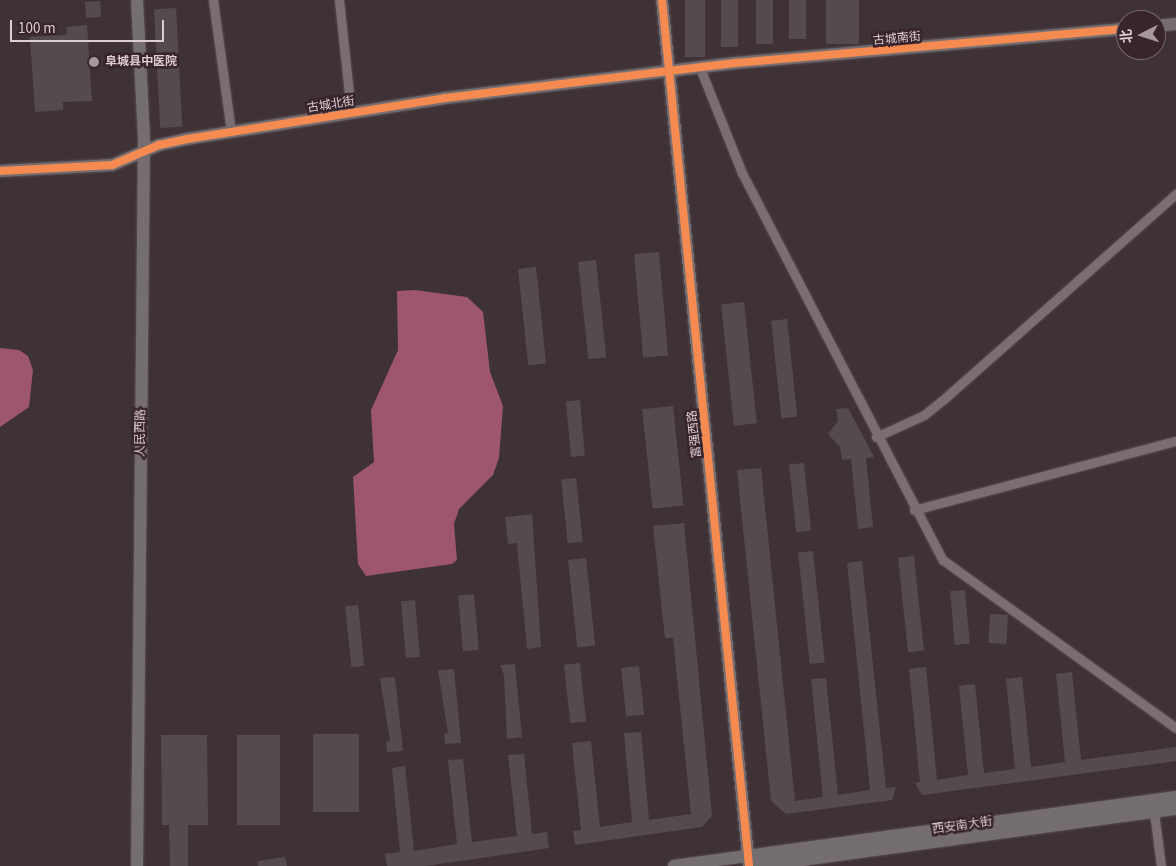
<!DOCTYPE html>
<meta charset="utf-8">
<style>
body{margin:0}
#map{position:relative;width:1176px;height:866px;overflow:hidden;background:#3e3236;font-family:"Source Sans 3","Noto Sans SC",sans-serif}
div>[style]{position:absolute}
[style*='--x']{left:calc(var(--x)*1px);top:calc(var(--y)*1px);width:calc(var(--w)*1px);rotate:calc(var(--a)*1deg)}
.water>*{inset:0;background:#9e5570}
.building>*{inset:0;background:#554b4e;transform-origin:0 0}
.roads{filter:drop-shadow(0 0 1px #594e52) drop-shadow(0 0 1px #594e52)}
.street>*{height:9px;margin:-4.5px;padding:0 4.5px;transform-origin:4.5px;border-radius:4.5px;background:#7a6e72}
.secondary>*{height:12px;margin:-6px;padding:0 6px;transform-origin:6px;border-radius:6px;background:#756e71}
.cycleway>*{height:8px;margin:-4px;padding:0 4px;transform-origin:4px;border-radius:4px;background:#f68b52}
.dots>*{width:14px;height:14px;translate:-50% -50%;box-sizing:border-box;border:2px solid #38242b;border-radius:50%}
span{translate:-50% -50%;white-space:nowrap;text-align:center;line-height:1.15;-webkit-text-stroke:5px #38242b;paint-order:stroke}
.street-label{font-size:12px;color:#ddced3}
.poi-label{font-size:12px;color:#ddced3;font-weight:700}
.left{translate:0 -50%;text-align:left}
.north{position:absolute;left:1116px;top:10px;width:50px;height:50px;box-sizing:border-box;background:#38242b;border:1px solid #7a686e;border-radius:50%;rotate:265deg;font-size:14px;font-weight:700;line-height:20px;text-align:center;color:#ddced3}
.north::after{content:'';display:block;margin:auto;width:18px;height:22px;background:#a5979c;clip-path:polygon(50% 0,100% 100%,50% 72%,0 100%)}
.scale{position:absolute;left:10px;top:20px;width:154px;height:22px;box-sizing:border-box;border:2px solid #ddced3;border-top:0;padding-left:6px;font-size:15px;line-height:18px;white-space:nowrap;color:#ddced3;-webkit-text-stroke:4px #38242b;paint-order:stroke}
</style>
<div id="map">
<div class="water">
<div style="clip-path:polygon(415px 290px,467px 297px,483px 312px,490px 372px,503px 406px,499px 458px,493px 475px,459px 509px,454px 524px,457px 560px,452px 564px,366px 576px,358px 564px,353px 477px,374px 462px,371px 410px,398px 350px,397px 291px)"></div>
<div style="clip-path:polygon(0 348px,19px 350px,28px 356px,33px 370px,29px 407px,0 427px)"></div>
</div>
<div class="building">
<div style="left:685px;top:0;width:20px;height:57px"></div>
<div style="left:721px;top:0;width:17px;height:47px"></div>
<div style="left:756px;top:0;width:17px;height:44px"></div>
<div style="left:789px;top:0;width:17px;height:39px"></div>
<div style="left:826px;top:0;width:33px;height:44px"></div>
<div style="left:100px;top:1px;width:16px;height:15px;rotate:86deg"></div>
<div style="left:176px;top:8px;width:119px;height:22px;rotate:87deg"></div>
<div style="clip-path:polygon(87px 25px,92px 101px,63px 102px,63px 110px,35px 112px,30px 37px,67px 35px,66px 27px)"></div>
<div style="left:659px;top:252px;width:104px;height:25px;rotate:85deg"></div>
<div style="left:596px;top:260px;width:98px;height:18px;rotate:84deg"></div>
<div style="left:536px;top:267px;width:97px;height:18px;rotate:84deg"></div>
<div style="left:744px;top:302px;width:122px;height:23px;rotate:84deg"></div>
<div style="left:787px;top:319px;width:98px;height:16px;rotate:84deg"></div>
<div style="left:580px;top:400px;width:56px;height:14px;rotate:85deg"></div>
<div style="left:673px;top:406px;width:100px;height:31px;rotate:84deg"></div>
<div style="clip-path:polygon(848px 408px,874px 457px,866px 458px,873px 527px,858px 529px,851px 459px,842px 460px,840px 447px,828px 434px,838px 421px,836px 409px)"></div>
<div style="left:804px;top:463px;width:68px;height:15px;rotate:84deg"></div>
<div style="clip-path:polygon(761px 468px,795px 801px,823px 797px,811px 679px,826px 678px,838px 795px,870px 790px,847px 563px,862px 561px,886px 788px,896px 787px,892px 800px,786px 814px,771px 801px,737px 470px)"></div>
<div style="left:576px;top:478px;width:64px;height:15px;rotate:84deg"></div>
<div style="clip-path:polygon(532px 514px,541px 647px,527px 649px,517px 543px,508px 544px,505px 517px)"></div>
<div style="clip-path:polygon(684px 523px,712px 816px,702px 827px,575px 845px,573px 831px,581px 830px,572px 743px,591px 741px,600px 827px,632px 822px,624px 733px,641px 732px,649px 820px,691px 814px,673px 638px,665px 638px,653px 526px)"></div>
<div style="left:813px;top:551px;width:112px;height:15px;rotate:84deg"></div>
<div style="left:914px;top:556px;width:95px;height:16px;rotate:84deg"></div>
<div style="left:586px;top:558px;width:88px;height:18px;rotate:84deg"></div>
<div style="left:965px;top:590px;width:54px;height:15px;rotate:85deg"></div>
<div style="left:474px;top:594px;width:56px;height:16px;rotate:85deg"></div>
<div style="left:415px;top:600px;width:57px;height:14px;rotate:85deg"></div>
<div style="left:358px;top:605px;width:61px;height:13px;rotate:84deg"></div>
<div style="left:990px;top:614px;width:18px;height:29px;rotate:3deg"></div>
<div style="left:580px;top:663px;width:59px;height:16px;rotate:84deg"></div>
<div style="clip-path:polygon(515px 664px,522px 737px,507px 739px,504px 675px,500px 665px)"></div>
<div style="left:639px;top:666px;width:49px;height:18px;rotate:84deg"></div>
<div style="clip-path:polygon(926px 667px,937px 780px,968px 775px,959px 686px,975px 684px,984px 773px,1015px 769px,1006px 679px,1022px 677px,1031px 767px,1065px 762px,1056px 674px,1072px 672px,1081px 760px,1176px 747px,1176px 761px,922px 795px,915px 783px,920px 782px,909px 669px)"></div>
<div style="clip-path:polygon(454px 669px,461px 743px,445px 744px,444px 734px,448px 733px,438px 670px)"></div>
<div style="clip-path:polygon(395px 677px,403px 751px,387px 752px,386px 742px,390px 741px,380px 678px)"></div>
<div style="left:313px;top:734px;width:46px;height:78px"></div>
<div style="clip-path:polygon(161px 735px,207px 735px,208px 825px,188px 825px,188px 866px,170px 866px,169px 825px,162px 825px)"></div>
<div style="left:237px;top:735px;width:43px;height:90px"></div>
<div style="clip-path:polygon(524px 754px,532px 834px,547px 832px,549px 848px,425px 866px,387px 866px,385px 854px,400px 852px,392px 768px,405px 766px,414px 851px,457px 844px,448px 760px,463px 759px,472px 842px,517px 836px,508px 755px)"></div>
<div style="clip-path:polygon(285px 857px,287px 866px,258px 866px,258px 861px)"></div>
</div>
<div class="roads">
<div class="street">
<div style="--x:213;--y:0;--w:133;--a:82.2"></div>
<div style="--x:339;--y:0;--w:114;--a:83.9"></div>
<div style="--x:700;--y:68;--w:113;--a:68.2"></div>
<div style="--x:742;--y:173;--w:436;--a:62.6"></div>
<div style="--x:943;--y:560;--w:287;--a:35.8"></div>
<div style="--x:876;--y:437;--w:53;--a:-24.6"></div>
<div style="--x:924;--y:415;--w:26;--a:-39"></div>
<div style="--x:944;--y:399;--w:310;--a:-41.5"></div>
<div style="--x:914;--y:510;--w:271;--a:-14.8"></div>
<div style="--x:1154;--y:812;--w:54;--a:82.6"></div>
</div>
<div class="secondary">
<div style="--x:662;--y:0;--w:870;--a:84.26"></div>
<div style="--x:1156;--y:26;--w:20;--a:-6"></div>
<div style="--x:0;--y:171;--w:112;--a:-3.1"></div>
<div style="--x:112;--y:165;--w:51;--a:-23.1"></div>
<div style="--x:159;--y:145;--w:29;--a:-12"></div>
<div style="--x:187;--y:139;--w:261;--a:-9"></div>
<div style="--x:445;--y:98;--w:292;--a:-6.9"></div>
<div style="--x:735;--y:63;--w:392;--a:-5"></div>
<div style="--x:137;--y:866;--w:728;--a:-89.45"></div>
<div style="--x:144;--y:138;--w:138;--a:-92.9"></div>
<div style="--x:674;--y:866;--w:507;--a:-7.83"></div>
<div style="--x:758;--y:866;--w:422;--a:-7.8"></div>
</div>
</div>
<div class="cycleway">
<div style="--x:662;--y:0;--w:870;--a:84.26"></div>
<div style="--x:0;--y:171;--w:112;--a:-3.1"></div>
<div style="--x:112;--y:165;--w:51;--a:-23.1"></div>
<div style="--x:159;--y:145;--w:29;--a:-12"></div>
<div style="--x:187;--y:139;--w:261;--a:-9"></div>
<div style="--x:445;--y:98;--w:292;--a:-6.9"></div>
<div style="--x:735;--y:63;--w:392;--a:-5"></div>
</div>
<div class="dots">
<div style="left:94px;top:62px;background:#a5979c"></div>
</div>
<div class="street-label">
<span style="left:897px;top:39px;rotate:-5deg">古城南街</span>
<span style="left:331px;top:105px;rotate:-9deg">古城北街</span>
<span style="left:141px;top:433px;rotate:-89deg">人民西路</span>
<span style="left:695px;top:434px;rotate:-96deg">富强西路</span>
<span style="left:962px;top:826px;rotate:-8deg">西安南大街</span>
</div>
<div class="poi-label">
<span class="left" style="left:105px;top:62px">阜城县中医院</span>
</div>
<div class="north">北</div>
<div class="scale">100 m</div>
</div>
